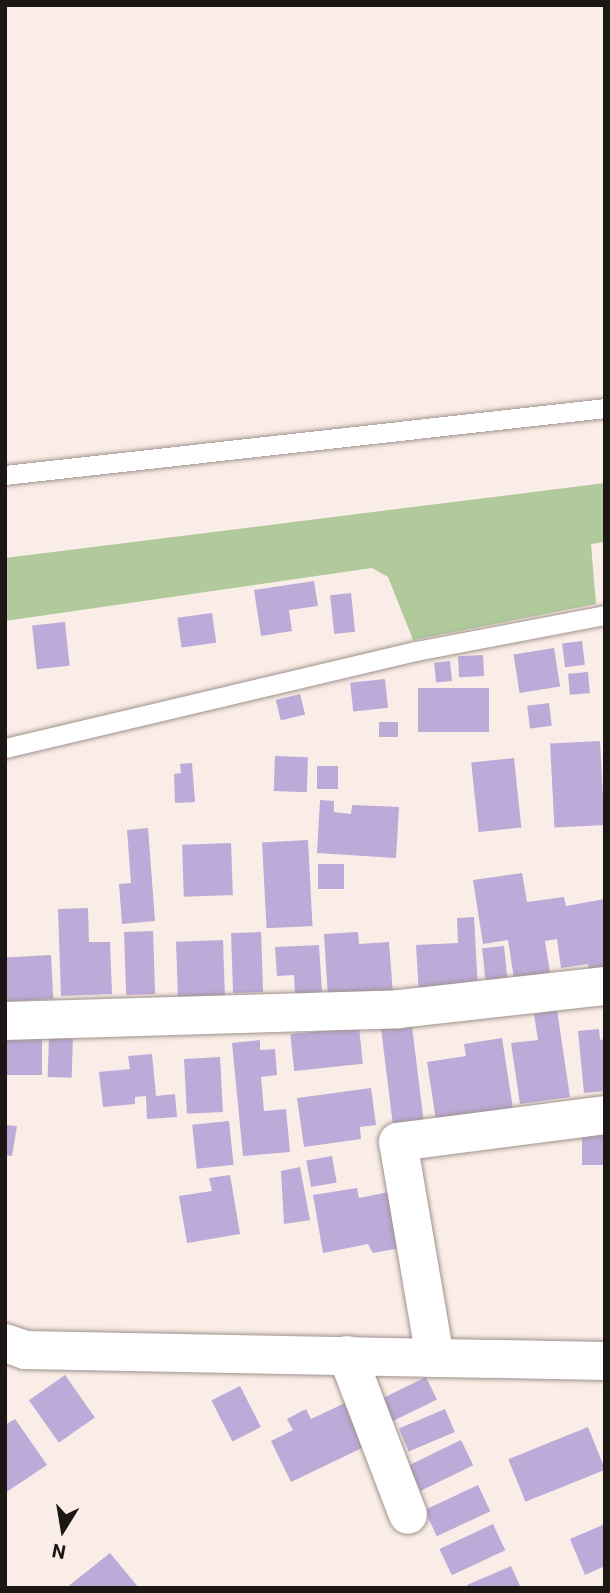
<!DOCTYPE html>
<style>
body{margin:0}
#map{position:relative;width:610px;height:1593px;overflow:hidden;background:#faece6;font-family:Roboto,sans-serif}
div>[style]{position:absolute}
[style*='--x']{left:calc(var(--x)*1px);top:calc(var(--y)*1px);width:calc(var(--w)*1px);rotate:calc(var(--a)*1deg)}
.forest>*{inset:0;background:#b0ca9c}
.building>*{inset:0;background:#bcaad9;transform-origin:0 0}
.roads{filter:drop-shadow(0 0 2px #9f928d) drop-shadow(0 0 2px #9f928d)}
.service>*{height:19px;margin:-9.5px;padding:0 9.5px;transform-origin:9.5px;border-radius:9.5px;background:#fff}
.minor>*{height:38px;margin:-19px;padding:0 19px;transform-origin:19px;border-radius:19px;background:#fff}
span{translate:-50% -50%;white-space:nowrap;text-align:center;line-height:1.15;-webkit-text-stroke:7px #faece6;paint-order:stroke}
.frame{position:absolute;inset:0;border:7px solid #1c1715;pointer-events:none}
.north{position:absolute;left:28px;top:1495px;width:70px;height:70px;-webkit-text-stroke:5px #faece6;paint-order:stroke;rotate:191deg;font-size:19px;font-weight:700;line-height:28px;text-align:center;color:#1c1715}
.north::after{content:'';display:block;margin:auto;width:24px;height:32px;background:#1c1715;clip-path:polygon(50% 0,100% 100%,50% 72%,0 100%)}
</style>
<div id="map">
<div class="forest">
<div style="clip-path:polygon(605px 483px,605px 542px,591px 544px,596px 604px,413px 640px,388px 577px,372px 568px,5px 621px,5px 558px)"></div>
</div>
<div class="building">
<div style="clip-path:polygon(314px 581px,318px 606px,289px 610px,292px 631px,261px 636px,254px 590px)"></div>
<div style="left:351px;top:593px;width:39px;height:21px;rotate:84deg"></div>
<div style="left:212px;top:613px;width:30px;height:35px;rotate:82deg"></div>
<div style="left:65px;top:622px;width:44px;height:33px;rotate:84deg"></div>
<div style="left:582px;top:641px;width:24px;height:20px;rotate:83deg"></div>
<div style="left:554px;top:648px;width:39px;height:41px;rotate:81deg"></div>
<div style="left:483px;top:655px;width:21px;height:25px;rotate:87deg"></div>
<div style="left:450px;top:661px;width:20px;height:16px;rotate:84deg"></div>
<div style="left:588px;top:672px;width:21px;height:20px;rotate:85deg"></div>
<div style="left:385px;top:679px;width:29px;height:35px;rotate:84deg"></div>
<div style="left:418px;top:688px;width:71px;height:44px"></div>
<div style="left:300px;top:694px;width:21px;height:25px;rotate:76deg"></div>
<div style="left:549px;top:703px;width:23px;height:22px;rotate:83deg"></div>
<div style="left:379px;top:722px;width:19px;height:15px"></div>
<div style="left:600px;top:741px;width:84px;height:50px;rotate:87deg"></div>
<div style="left:275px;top:756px;width:33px;height:35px;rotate:2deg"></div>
<div style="left:514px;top:758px;width:70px;height:43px;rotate:84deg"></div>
<div style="clip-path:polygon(192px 763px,195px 802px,175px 803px,174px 774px,181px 773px,180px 764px)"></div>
<div style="left:338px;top:766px;width:23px;height:21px;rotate:90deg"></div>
<div style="clip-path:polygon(320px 800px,334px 801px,334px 812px,351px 814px,352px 805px,399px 807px,396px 858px,317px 853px)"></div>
<div style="clip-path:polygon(148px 828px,155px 921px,122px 924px,119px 884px,131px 883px,127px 830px)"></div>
<div style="left:308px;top:840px;width:86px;height:46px;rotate:87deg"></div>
<div style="left:231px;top:843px;width:52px;height:49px;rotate:88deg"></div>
<div style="left:318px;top:864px;width:26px;height:25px"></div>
<div style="clip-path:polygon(522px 873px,527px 902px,564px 897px,566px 906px,605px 899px,605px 973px,590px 975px,588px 964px,561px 968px,557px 939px,545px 941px,552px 985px,516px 991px,508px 940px,483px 944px,473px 880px)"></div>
<div style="clip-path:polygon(88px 908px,89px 942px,110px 942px,112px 994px,61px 996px,58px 909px)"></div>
<div style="clip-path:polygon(474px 917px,478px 990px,419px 994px,416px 945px,458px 943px,457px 918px)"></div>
<div style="left:153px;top:931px;width:63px;height:29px;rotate:88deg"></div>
<div style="left:261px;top:932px;width:60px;height:30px;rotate:88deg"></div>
<div style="clip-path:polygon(358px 932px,359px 944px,389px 942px,393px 994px,328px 997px,324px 934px)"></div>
<div style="left:223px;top:940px;width:62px;height:47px;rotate:88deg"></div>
<div style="clip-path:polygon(319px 945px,322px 992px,295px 994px,294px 975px,277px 976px,275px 947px)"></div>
<div style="left:504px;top:946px;width:37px;height:22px;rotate:84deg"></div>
<div style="left:51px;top:955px;width:44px;height:46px;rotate:87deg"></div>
<div style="clip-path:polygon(557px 1010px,570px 1097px,520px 1104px,511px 1043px,538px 1040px,534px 1014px)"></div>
<div style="left:411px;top:1018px;width:102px;height:31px;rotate:83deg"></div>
<div style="left:359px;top:1027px;width:37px;height:69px;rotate:84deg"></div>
<div style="clip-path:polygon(599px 1029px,600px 1040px,605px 1039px,605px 1091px,584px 1093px,578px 1031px)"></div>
<div style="left:49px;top:1037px;width:24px;height:40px;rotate:2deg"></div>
<div style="left:5px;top:1038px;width:37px;height:37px"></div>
<div style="clip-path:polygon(502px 1038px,513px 1109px,436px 1120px,427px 1062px,466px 1056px,464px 1044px)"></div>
<div style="clip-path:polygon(260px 1040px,260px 1050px,275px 1049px,277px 1075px,261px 1077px,264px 1111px,286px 1109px,290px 1152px,243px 1156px,232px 1043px)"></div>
<div style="clip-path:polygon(152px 1054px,156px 1096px,175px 1094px,177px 1117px,147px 1119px,146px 1096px,135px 1097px,135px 1104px,103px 1107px,99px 1072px,130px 1069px,128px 1056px)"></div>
<div style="left:220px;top:1057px;width:55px;height:36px;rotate:87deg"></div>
<div style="clip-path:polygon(371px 1088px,376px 1125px,360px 1127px,361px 1139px,304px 1147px,297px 1098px)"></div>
<div style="left:229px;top:1121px;width:44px;height:37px;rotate:84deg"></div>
<div style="left:605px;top:1122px;width:43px;height:23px;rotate:90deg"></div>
<div style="clip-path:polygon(5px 1125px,17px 1126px,12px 1156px,5px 1155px)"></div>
<div style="left:332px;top:1156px;width:27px;height:26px;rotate:80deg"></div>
<div style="clip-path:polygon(300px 1167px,310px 1220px,284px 1224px,281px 1171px)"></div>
<div style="clip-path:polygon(230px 1175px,240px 1234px,187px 1243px,179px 1196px,212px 1191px,209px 1178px)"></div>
<div style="clip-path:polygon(357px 1188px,359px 1198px,389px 1192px,400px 1248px,373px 1253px,368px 1244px,323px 1253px,313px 1195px)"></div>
<div style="left:65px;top:1375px;width:52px;height:44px;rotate:55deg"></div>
<div style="left:426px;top:1377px;width:25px;height:50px;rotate:64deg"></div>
<div style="left:240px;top:1386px;width:46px;height:32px;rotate:63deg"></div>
<div style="clip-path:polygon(345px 1403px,366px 1446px,291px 1482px,271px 1441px,293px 1430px,287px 1419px,306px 1409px,311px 1419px)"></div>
<div style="left:445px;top:1409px;width:25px;height:50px;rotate:67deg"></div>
<div style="clip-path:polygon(15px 1419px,47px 1465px,5px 1493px,5px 1425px)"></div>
<div style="left:588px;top:1427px;width:46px;height:86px;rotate:68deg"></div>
<div style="left:461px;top:1440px;width:28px;height:59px;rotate:64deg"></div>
<div style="left:478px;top:1485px;width:29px;height:59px;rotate:65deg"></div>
<div style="left:493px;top:1524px;width:29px;height:59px;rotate:65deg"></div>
<div style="clip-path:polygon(605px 1524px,605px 1566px,585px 1575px,570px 1539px)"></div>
<div style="clip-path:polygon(110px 1553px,139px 1588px,66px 1588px)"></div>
<div style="clip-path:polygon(511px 1566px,521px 1588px,468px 1588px,467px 1585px)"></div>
</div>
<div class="roads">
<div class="service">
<div style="--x:5;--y:475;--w:604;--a:-6.37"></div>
<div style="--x:5;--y:748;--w:422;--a:-13.3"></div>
<div style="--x:416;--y:651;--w:192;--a:-10.8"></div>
</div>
<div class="minor">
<div style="--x:5;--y:1021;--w:394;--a:-1.7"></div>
<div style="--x:399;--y:1009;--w:207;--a:-6.4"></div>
<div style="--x:5;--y:1343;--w:21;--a:19"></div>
<div style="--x:25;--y:1350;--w:580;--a:1.09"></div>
<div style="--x:347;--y:1355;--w:171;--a:69.1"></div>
<div style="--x:435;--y:1358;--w:219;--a:-99.7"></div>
<div style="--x:398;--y:1142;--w:209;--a:-7.4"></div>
</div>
</div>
<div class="frame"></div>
<div class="north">N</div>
</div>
